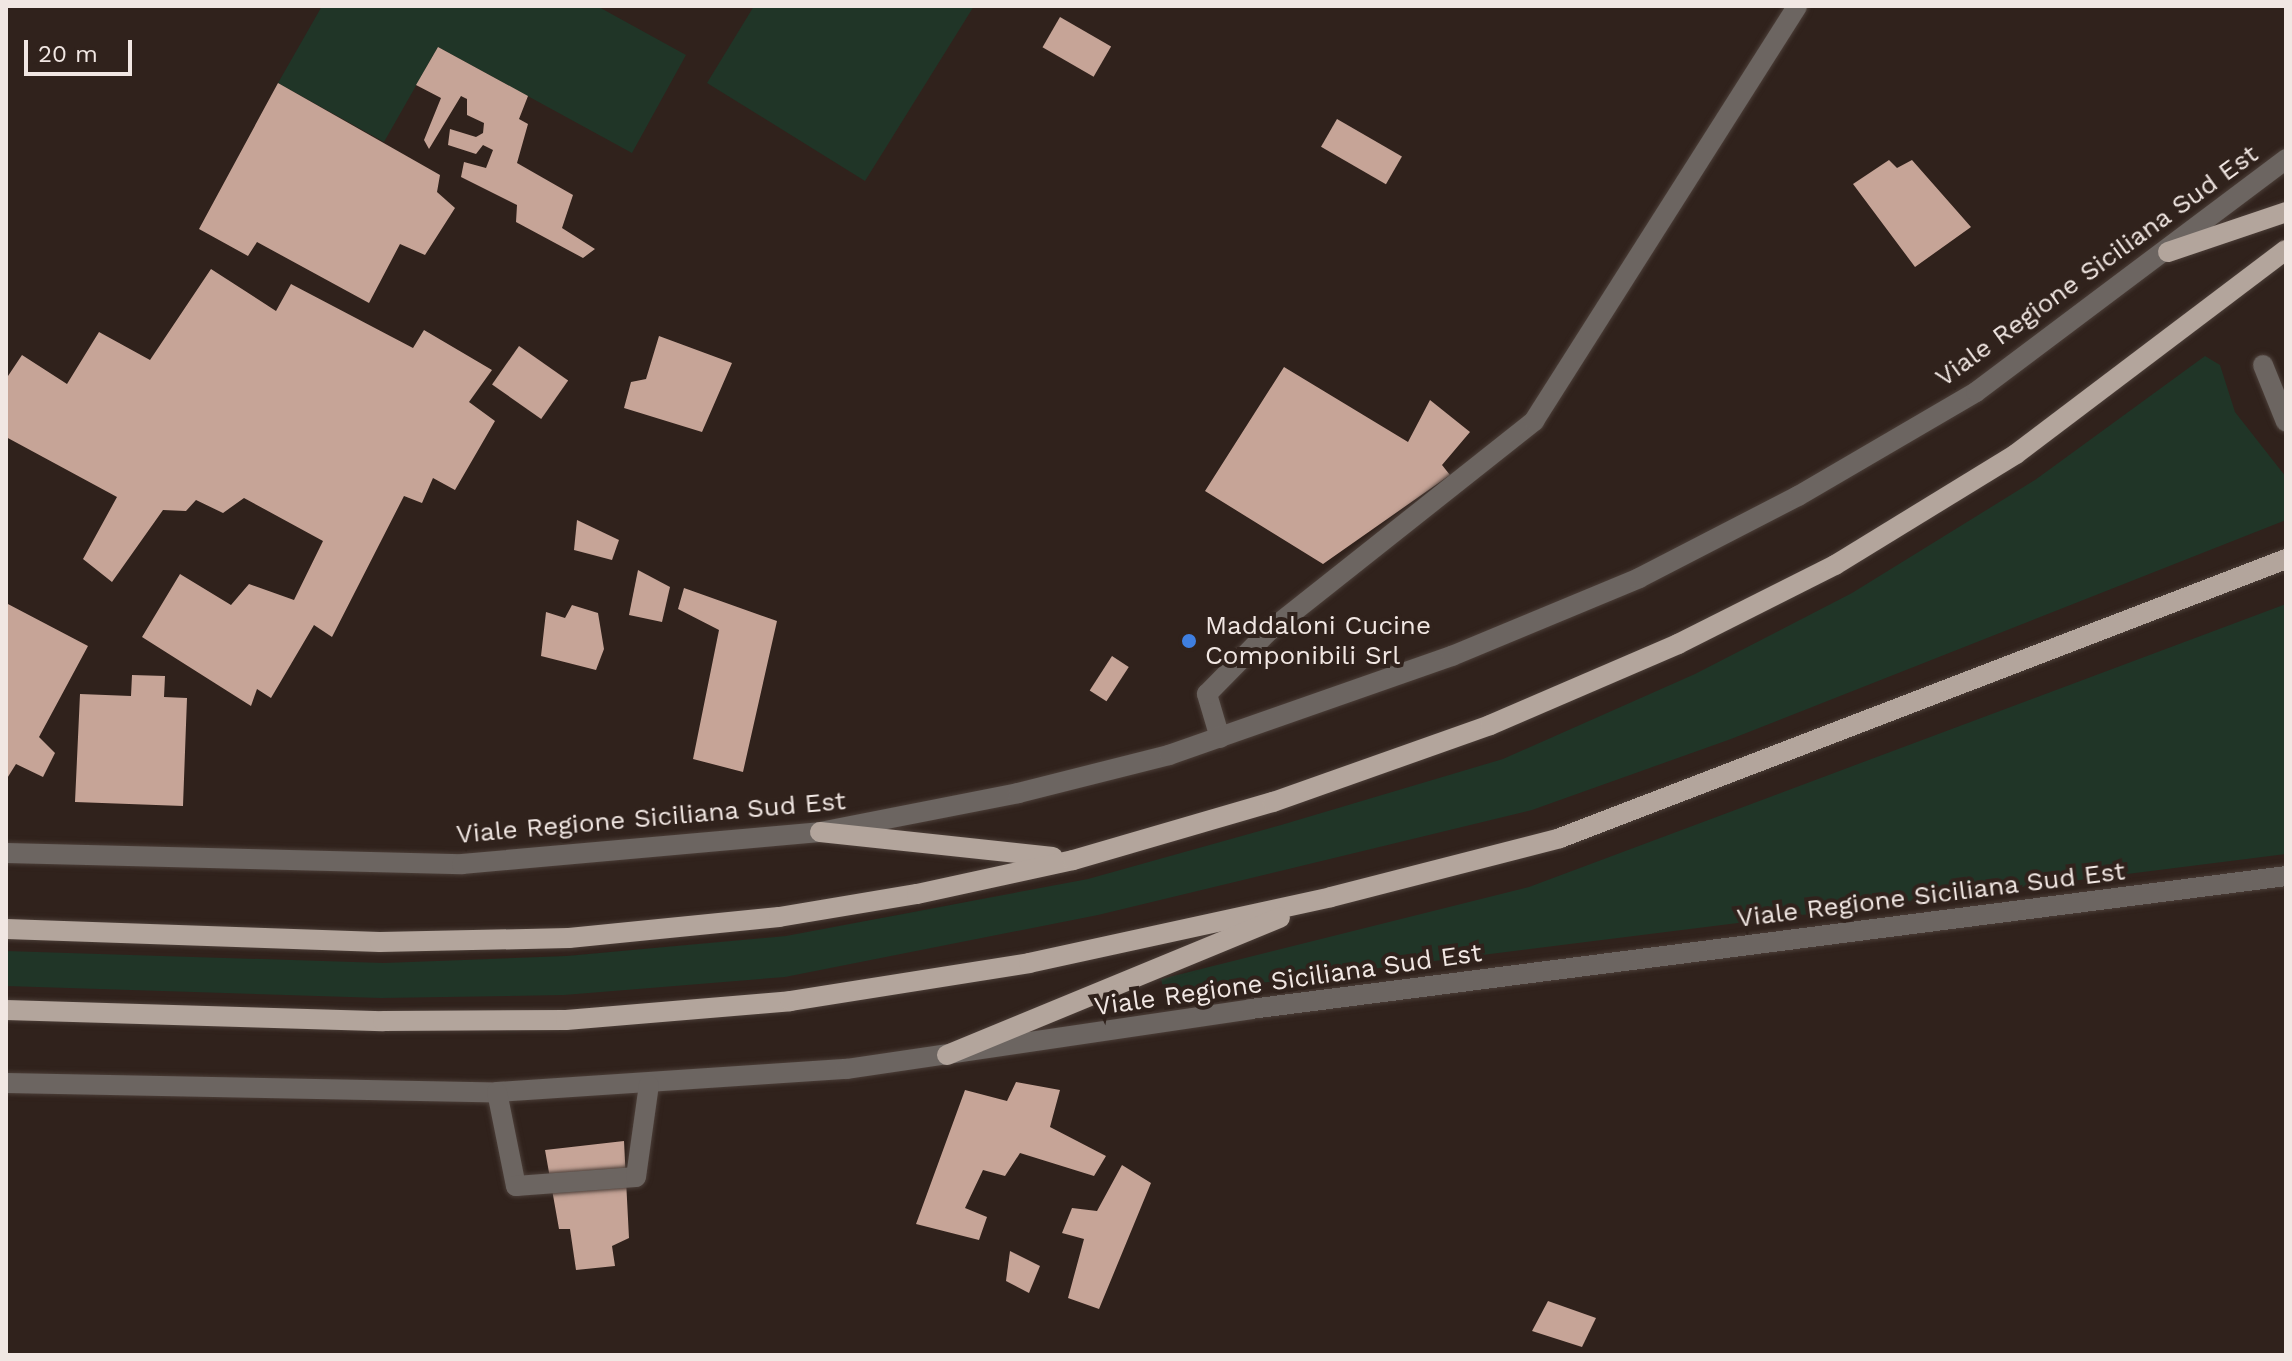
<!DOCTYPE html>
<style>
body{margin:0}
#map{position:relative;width:2292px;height:1361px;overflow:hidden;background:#30221c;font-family:"Work Sans",sans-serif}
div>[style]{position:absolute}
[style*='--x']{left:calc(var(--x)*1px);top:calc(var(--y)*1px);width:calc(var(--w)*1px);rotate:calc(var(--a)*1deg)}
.green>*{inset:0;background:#203527}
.building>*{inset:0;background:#c6a497;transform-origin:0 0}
.roads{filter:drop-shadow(0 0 2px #4b3e38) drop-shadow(0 0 2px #4b3e38)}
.minor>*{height:20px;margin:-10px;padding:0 10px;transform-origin:10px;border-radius:10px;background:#6c6561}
.major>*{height:20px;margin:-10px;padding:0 10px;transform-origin:10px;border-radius:10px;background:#b3a59c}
.dots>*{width:22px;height:22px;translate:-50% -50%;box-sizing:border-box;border:4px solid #30221c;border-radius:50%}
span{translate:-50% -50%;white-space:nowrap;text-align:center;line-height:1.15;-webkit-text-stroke:8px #30221c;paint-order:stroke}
.street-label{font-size:26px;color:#f1e7e3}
.poi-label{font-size:26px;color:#f1e7e3}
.left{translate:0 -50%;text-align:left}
.frame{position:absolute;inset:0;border:8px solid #f1e7e3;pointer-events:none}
.scale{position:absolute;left:24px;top:40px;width:108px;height:36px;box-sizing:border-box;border:4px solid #f1e7e3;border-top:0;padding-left:10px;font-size:24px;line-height:28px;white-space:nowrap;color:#f1e7e3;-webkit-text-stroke:6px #30221c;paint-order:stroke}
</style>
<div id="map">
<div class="green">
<div style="clip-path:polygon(322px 6px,597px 6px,686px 55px,632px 153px,438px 47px,384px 142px,278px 83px)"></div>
<div style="clip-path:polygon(754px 6px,974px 6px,865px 181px,707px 83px)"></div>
<div style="clip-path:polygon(2205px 356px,2220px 365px,2235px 412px,2286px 477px,2286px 520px,1731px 739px,1532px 810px,1098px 915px,785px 977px,564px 995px,381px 998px,6px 986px,6px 951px,384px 963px,566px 956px,786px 936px,1088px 879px,1281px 825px,1503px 759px,1695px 674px,1852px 593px,2035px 480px)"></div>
<div style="clip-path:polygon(2286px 604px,2286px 854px,1165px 995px,1161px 979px,1529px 887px)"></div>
</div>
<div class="building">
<div style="left:1060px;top:17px;width:59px;height:35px;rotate:30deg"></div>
<div style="clip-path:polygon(438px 47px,528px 96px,519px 119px,528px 124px,517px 163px,573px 195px,562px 228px,595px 249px,583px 258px,516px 222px,517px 205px,461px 177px,464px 162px,486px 168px,493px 150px,483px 145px,476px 154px,448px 145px,450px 129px,476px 137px,483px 133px,484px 123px,467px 115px,467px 99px,461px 96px,429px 149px,424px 140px,441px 98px,416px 85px)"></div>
<div style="clip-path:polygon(278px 83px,440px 175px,437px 192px,455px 208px,425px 255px,400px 244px,369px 303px,257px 242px,248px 256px,199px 229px)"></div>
<div style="left:1337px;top:119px;width:75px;height:32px;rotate:30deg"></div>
<div style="clip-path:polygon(1889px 160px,1897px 168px,1912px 160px,1971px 227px,1915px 267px,1853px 184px)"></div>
<div style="clip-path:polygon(211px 269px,276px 311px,291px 284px,413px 348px,424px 330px,492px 370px,469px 402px,495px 421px,455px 490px,433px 478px,422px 503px,404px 496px,332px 637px,314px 625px,271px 698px,257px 689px,251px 706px,142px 637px,180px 574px,231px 605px,249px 584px,294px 600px,323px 541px,244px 498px,223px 513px,196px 500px,186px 511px,163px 510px,112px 582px,83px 559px,117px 497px,6px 437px,6px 379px,22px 355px,67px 384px,99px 332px,150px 360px)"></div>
<div style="clip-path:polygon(659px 336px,732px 363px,702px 432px,624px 408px,631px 382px,646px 379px)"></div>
<div style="left:519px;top:346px;width:60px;height:47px;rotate:35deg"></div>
<div style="clip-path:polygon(1284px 367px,1408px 442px,1430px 400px,1470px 432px,1442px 465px,1450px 475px,1323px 564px,1205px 491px)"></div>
<div style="clip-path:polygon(577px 520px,619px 540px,612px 560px,574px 550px)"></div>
<div style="clip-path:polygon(638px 570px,670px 587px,662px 622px,629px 615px)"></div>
<div style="clip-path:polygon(684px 588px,777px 621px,743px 772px,693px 759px,719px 630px,678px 609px)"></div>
<div style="clip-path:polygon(6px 603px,88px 646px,39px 737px,55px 753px,43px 777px,16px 764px,6px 780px)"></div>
<div style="clip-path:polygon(572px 605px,598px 613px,604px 649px,596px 670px,541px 656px,546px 612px,565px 618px)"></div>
<div style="left:1112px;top:656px;width:20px;height:41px;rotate:33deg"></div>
<div style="clip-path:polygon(132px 675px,165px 676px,164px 697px,187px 698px,183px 806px,75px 802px,80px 694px,131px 696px)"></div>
<div style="clip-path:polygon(1016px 1082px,1060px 1090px,1050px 1127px,1106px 1156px,1094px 1176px,1020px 1153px,1005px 1176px,983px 1170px,965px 1208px,987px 1217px,979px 1240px,916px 1224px,965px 1090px,1007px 1101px)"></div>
<div style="clip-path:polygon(624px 1141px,629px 1238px,612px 1246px,615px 1266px,576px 1270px,570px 1229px,559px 1229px,545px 1150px)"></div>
<div style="clip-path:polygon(1122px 1165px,1151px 1183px,1099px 1309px,1068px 1298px,1084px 1239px,1062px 1233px,1072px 1208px,1097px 1211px)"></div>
<div style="clip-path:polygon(1010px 1251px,1040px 1266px,1029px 1293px,1006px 1281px)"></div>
<div style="clip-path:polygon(1548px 1301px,1596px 1318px,1582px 1347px,1532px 1331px)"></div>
</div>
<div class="roads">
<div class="minor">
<div style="--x:2263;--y:365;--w:61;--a:68"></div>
<div style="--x:1220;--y:738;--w:46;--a:-106.5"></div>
<div style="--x:1207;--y:694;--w:87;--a:-45.5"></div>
<div style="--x:1268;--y:632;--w:340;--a:-38.4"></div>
<div style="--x:1534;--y:421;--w:491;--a:-57.6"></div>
<div style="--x:6;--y:853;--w:456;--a:1.4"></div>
<div style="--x:462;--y:864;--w:359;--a:-5.1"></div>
<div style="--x:820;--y:832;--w:202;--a:-11.1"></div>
<div style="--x:1018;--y:793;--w:156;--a:-14.1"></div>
<div style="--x:1169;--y:755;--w:300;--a:-19.3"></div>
<div style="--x:1452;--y:656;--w:203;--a:-22.6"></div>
<div style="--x:1639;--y:578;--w:179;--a:-27.3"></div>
<div style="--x:1798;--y:496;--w:206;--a:-30.3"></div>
<div style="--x:1976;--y:392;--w:388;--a:-36.9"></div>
<div style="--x:6;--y:1083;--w:491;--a:1.1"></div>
<div style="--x:497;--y:1092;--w:351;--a:-3.8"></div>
<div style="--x:847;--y:1069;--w:408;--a:-8.4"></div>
<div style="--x:1251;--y:1009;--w:1044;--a:-7.32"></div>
<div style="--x:497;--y:1092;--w:96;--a:78.6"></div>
<div style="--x:516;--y:1186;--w:120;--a:-4.3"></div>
<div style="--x:636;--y:1177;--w:93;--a:-82"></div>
</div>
<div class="major">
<div style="--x:2168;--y:252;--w:125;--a:-18.7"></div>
<div style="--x:820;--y:832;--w:234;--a:6.1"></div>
<div style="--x:6;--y:929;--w:374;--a:2"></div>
<div style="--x:380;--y:942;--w:189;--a:-1.2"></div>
<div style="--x:569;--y:938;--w:211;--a:-5.7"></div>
<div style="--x:779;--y:917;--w:140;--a:-9.5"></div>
<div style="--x:917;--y:894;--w:160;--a:-12.3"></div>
<div style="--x:1073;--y:860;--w:208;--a:-16.2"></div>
<div style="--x:1273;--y:802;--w:230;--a:-19.5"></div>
<div style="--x:1490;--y:725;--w:205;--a:-23.3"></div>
<div style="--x:1678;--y:644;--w:176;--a:-26.7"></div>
<div style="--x:1835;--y:565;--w:212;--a:-31.5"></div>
<div style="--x:2016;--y:454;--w:338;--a:-37.1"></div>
<div style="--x:6;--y:1010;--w:377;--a:1.7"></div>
<div style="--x:383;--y:1021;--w:183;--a:-0.3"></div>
<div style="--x:566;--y:1020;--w:225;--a:-4.8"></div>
<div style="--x:790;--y:1001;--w:242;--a:-9"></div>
<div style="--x:1029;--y:963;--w:309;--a:-12.3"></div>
<div style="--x:1331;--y:897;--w:236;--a:-14.4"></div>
<div style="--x:1560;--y:838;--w:778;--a:-21.02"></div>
<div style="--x:947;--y:1055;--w:360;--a:-22.4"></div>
</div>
</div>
<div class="dots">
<div style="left:1189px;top:641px;background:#3f7fe0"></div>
</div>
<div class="street-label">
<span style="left:2097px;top:266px;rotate:-36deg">Viale Regione Siciliana Sud Est</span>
<span style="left:651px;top:818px;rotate:-5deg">Viale Regione Siciliana Sud Est</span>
<span style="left:1931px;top:895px;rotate:-7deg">Viale Regione Siciliana Sud Est</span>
<span style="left:1288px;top:980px;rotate:-8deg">Viale Regione Siciliana Sud Est</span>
</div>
<div class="poi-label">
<span class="left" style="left:1205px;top:641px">Maddaloni Cucine<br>Componibili Srl</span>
</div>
<div class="frame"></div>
<div class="scale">20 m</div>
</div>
